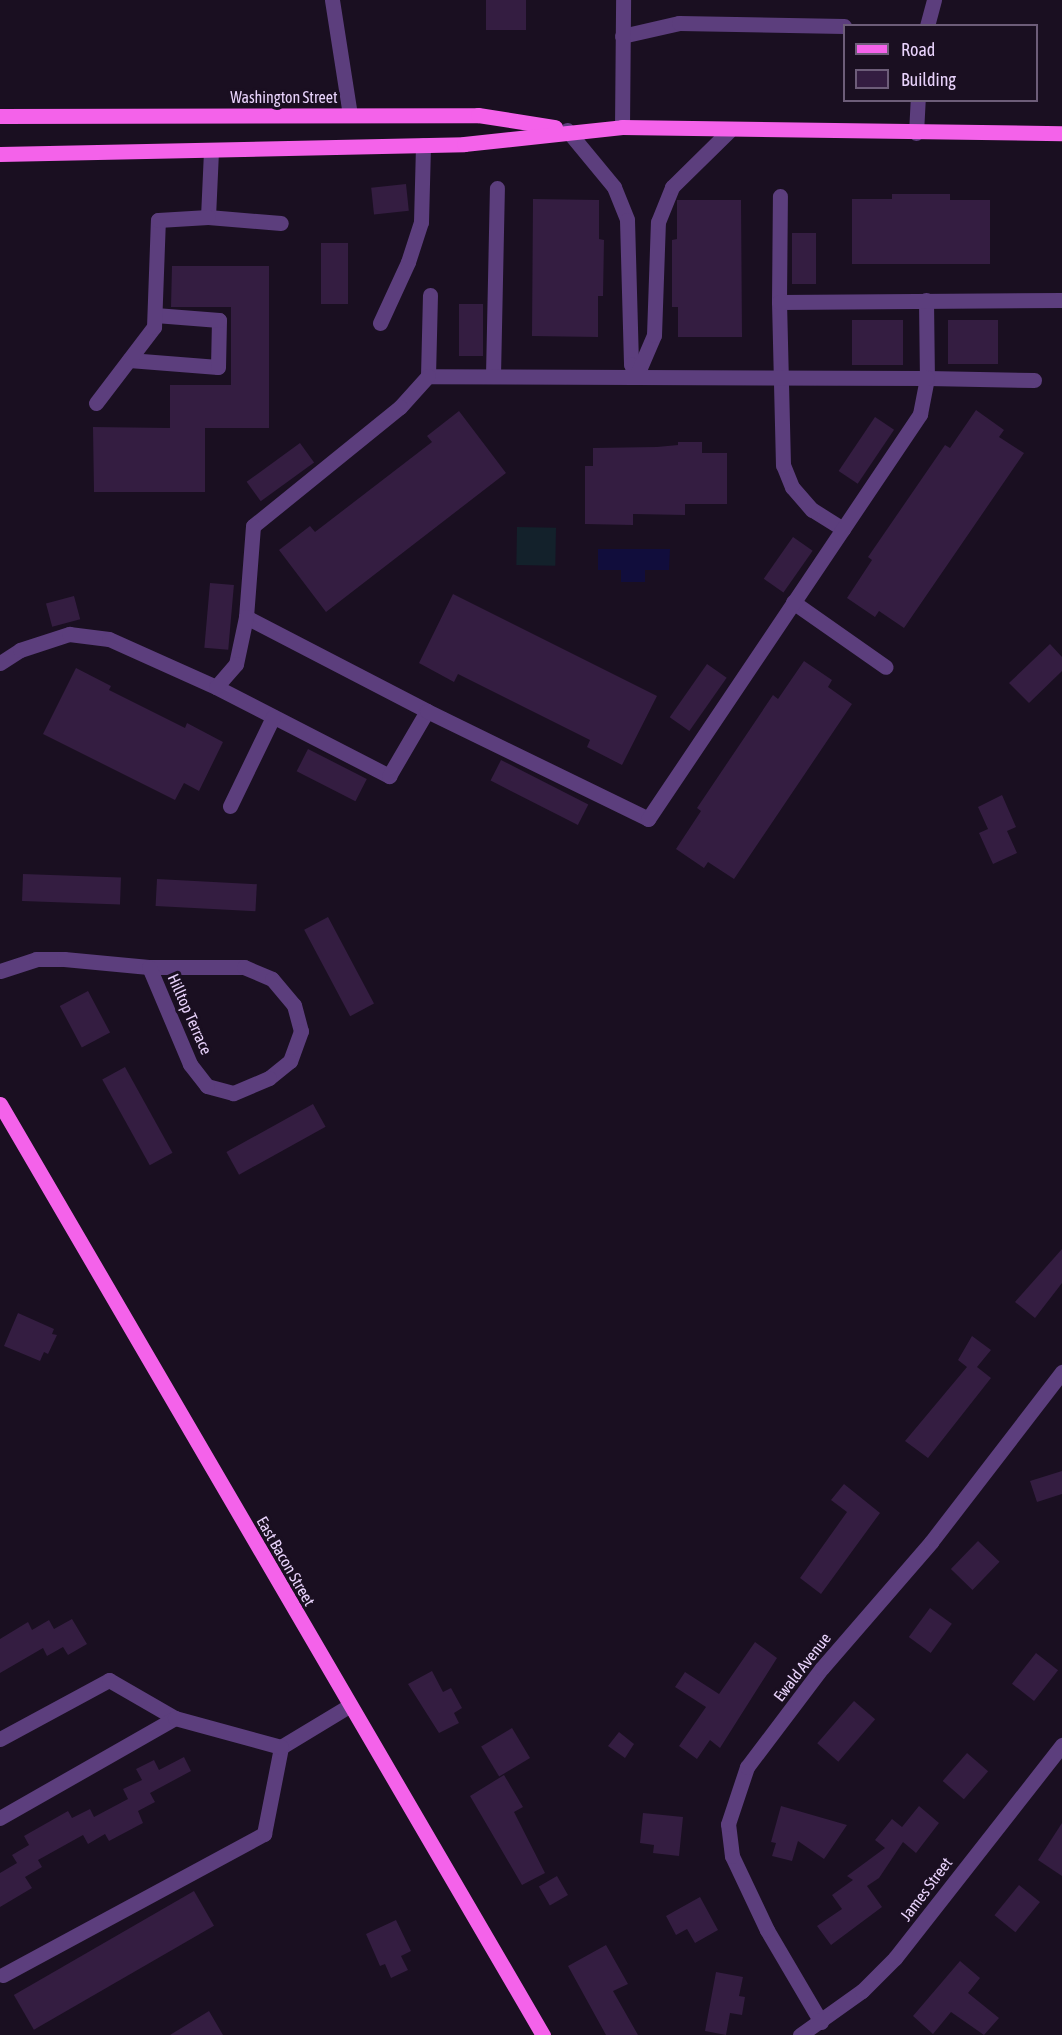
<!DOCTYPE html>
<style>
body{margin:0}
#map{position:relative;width:1062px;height:2035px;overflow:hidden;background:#1a0f21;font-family:"Asap Condensed",sans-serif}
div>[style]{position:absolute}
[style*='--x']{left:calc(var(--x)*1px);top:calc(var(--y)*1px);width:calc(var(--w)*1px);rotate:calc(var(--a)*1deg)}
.green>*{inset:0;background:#13212b;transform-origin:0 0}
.water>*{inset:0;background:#110d3c}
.building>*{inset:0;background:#341d41;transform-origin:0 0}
.minor>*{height:15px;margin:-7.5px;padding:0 7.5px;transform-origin:7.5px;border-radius:7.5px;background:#5c3e7d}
.major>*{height:15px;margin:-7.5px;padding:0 7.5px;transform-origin:7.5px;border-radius:7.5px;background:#f462ea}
span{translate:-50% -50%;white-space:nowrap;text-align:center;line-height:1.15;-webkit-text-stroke:6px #1a0f21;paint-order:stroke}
.street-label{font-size:16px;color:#e9d3fc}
.legend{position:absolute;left:843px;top:24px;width:195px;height:78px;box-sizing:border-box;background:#1a0f21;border:2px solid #6d5d79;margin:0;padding:8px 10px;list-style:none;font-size:18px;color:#e9d3fc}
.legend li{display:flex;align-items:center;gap:12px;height:30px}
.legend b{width:30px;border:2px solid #6d5d79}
</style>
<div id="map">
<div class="green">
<div style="left:517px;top:527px;width:39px;height:38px;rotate:1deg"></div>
</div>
<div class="water">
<div style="clip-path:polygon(598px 549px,670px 549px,669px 570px,645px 570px,645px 582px,621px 582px,621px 570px,598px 570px)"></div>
</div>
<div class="building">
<div style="left:486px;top:0;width:40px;height:30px"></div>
<div style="left:406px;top:184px;width:27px;height:35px;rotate:84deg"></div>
<div style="clip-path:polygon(892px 194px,950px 194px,950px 200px,990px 200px,990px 264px,852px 264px,852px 199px,892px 199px)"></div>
<div style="clip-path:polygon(533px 199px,599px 200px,599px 239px,604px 240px,603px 296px,598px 296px,598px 337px,532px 336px)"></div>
<div style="clip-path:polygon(677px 200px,741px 200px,742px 337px,678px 337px,678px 307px,672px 307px,672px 240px,677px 239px)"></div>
<div style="left:792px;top:233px;width:24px;height:51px"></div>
<div style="left:321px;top:243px;width:27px;height:61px"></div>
<div style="clip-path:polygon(172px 266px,269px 266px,269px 428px,205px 428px,205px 492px,94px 492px,93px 427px,170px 428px,170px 385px,231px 385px,231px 307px,171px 307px)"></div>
<div style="left:459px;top:304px;width:24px;height:52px"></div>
<div style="left:852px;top:320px;width:51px;height:45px"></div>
<div style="left:948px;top:320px;width:50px;height:44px"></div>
<div style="clip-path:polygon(976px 410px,1004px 430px,999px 437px,1024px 453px,904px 628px,879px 611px,875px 617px,847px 598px,872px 560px,868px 557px,945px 445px,950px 448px)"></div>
<div style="clip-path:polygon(459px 411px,506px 473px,326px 612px,279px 550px,310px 526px,315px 532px,432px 442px,427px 436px)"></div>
<div style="left:875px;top:417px;width:23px;height:65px;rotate:34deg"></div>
<div style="clip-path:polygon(678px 442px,702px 442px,702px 453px,727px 453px,727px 504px,685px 504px,685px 515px,633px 514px,633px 525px,585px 524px,585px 466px,593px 466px,593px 448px,657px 447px,678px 445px)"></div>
<div style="left:300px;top:443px;width:24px;height:66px;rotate:54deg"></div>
<div style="left:793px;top:537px;width:24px;height:51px;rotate:35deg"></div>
<div style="left:210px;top:583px;width:24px;height:65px;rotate:5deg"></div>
<div style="clip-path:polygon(453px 594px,657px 696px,622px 765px,587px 747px,590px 740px,458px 674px,454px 682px,419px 663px)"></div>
<div style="left:74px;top:596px;width:24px;height:29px;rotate:75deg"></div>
<div style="clip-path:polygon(1050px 644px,1062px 657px,1062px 671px,1029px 703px,1009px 683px)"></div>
<div style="clip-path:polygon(804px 661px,832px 680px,828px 687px,852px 704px,734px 879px,708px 862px,704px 868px,676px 849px,701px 811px,697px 808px,773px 695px,778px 699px)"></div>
<div style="left:707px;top:664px;width:24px;height:65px;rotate:35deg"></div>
<div style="clip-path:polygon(76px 668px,111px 686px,109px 690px,185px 728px,187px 723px,223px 742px,199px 791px,184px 783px,175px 800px,43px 734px)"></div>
<div style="left:308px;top:749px;width:66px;height:25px;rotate:27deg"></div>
<div style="left:501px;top:760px;width:98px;height:23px;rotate:27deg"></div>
<div style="clip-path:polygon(1002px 795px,1016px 827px,1007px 831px,1017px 853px,993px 864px,979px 833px,988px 829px,978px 807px)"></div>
<div style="left:23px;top:874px;width:98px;height:27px;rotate:2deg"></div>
<div style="left:157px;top:879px;width:100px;height:27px;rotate:3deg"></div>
<div style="left:328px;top:917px;width:98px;height:27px;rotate:62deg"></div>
<div style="left:88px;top:991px;width:47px;height:32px;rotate:62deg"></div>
<div style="left:125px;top:1067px;width:98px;height:26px;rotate:61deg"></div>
<div style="left:313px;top:1104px;width:26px;height:99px;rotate:61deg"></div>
<div style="clip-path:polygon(1062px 1249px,1062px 1283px,1035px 1318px,1015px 1302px)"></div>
<div style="clip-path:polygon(18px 1313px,54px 1329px,52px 1334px,57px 1335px,48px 1354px,44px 1352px,40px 1361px,4px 1346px)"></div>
<div style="clip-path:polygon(972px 1336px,991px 1350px,977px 1367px,991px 1378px,928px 1458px,905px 1441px,967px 1367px,958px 1360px)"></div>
<div style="clip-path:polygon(1062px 1471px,1062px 1494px,1037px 1502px,1030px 1481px)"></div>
<div style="clip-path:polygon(844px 1484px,880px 1513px,821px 1594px,800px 1578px,847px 1512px,831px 1500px)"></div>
<div style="left:978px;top:1541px;width:30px;height:39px;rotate:44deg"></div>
<div style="left:930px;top:1608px;width:27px;height:36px;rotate:36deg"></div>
<div style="clip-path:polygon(72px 1619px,87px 1644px,68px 1655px,63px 1647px,47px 1656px,43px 1648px,0 1673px,0 1639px,28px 1622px,32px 1630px,49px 1620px,54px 1629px)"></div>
<div style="clip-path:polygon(755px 1642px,777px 1658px,720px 1748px,710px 1740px,697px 1759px,679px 1746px,706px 1707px,675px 1687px,685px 1672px,719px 1694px)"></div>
<div style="left:1036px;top:1653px;width:28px;height:39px;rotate:38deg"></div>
<div style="clip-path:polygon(432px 1671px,443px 1692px,451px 1688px,462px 1708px,454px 1713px,459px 1723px,439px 1733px,408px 1684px)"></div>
<div style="left:854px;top:1701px;width:28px;height:56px;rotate:41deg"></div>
<div style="left:512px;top:1728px;width:35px;height:36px;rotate:59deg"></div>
<div style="clip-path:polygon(619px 1732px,634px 1744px,625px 1758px,608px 1746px)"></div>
<div style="left:967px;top:1753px;width:28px;height:37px;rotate:41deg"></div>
<div style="clip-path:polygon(184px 1757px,191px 1771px,150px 1793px,155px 1802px,138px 1811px,143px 1823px,109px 1841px,105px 1834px,88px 1844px,83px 1835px,38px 1860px,42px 1867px,25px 1877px,32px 1888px,0 1907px,0 1873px,17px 1863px,12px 1855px,29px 1845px,24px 1836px,68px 1811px,72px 1818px,90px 1809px,94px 1817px,128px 1799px,123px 1789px,142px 1780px,136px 1769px,154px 1760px,159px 1770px)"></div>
<div style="clip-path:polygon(504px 1775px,523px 1807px,514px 1812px,545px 1873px,522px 1885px,470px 1796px)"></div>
<div style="clip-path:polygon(781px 1806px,847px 1825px,824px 1859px,798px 1841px,792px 1861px,772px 1856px,776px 1843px,771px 1842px)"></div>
<div style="clip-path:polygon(919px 1806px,939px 1823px,916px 1853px,903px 1842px,879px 1878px,867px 1886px,882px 1907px,831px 1945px,817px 1926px,842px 1909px,832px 1895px,853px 1880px,847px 1876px,885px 1848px,875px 1840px,892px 1819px,902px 1827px)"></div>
<div style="clip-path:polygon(643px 1813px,683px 1817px,679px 1856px,653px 1853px,654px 1845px,640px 1843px)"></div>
<div style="clip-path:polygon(1062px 1823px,1062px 1876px,1038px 1860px)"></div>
<div style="left:557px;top:1876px;width:22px;height:21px;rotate:60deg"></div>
<div style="left:1019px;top:1885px;width:27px;height:39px;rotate:39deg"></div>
<div style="left:194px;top:1891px;width:40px;height:208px;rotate:60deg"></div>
<div style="clip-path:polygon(700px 1897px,718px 1930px,695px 1943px,687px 1929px,676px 1935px,666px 1916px)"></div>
<div style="clip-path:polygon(396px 1920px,411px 1951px,401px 1956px,408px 1970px,391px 1978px,385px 1964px,380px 1966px,366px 1934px)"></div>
<div style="clip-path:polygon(606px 1945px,628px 1984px,613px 1991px,638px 2035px,606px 2035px,568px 1966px)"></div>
<div style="clip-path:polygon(960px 1961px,980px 1978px,968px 1993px,999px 2018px,984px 2035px,951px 2012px,933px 2034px,913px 2016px)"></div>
<div style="clip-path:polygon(716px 1972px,743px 1977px,739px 1996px,745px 1997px,742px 2015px,730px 2013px,726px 2035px,705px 2031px)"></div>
<div style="clip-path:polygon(209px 2011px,223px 2035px,170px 2035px)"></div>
</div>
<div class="minor">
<div style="--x:332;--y:0;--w:116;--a:81.1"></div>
<div style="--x:927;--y:26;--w:27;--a:-75"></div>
<div style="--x:622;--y:36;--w:58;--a:-12.8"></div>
<div style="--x:679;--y:23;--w:165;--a:1"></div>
<div style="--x:622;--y:127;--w:127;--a:-89.5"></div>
<div style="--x:567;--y:130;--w:74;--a:50.5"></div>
<div style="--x:614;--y:187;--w:35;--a:68"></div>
<div style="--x:627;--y:220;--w:144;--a:88.4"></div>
<div style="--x:631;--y:364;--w:14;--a:69"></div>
<div style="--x:916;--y:133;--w:33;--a:-87"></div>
<div style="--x:211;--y:151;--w:66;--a:92.6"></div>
<div style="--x:208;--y:217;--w:73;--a:4.7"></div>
<div style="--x:926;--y:300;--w:78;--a:89.3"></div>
<div style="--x:927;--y:378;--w:107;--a:1.1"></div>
<div style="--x:779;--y:302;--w:106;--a:-89.5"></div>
<div style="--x:380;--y:323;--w:67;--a:-65.3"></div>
<div style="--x:408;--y:262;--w:42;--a:-72"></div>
<div style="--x:421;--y:222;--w:77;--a:-88.5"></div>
<div style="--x:129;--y:360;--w:89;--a:4.5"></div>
<div style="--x:218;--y:367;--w:47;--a:-88.8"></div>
<div style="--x:219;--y:320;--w:64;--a:-175.5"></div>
<div style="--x:493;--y:375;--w:187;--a:-88.8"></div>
<div style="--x:428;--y:376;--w:81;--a:-88.6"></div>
<div style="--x:636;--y:377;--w:46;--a:-66.8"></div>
<div style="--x:654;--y:335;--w:113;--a:-88"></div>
<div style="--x:658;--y:222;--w:38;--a:-68"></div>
<div style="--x:672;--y:187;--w:80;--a:-44.5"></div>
<div style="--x:96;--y:403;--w:96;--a:-52.7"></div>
<div style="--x:154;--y:327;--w:107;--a:-87.9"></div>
<div style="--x:158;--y:220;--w:50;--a:-3.4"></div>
<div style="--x:843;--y:529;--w:36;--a:-148"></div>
<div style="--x:812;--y:510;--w:30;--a:-131"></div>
<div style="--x:792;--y:487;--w:24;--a:-112"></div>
<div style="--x:783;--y:465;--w:163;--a:-91.4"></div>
<div style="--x:779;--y:302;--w:283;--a:-0.4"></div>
<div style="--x:793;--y:602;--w:113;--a:35"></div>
<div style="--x:246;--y:617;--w:204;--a:27.4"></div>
<div style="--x:0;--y:663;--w:24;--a:-33"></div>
<div style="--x:20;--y:650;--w:52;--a:-18.1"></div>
<div style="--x:69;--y:634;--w:40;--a:7.1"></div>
<div style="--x:109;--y:639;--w:117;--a:24.2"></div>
<div style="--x:216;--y:687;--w:195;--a:27.2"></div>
<div style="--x:389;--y:776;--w:75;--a:-59.7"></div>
<div style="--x:427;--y:711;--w:246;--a:26"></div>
<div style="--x:648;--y:819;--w:488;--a:-56.1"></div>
<div style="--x:920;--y:414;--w:37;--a:-79"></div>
<div style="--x:927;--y:378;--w:499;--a:-179.8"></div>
<div style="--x:428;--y:376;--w:42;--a:132.1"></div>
<div style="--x:400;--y:407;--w:189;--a:141"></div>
<div style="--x:253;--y:526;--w:91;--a:94.4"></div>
<div style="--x:246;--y:617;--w:48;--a:102"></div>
<div style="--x:236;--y:664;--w:30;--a:131"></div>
<div style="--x:230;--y:806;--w:99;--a:-64.2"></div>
<div style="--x:0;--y:971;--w:38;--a:-18"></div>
<div style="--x:36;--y:959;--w:28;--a:0"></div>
<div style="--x:64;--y:959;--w:85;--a:5.4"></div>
<div style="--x:149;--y:967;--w:95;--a:0"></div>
<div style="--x:244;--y:967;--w:30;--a:23"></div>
<div style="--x:272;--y:979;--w:34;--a:50"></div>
<div style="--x:294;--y:1005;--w:27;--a:75"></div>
<div style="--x:301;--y:1031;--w:32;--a:110"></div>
<div style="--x:290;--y:1061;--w:27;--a:141"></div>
<div style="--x:269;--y:1078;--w:39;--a:157"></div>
<div style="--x:233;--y:1093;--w:27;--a:-165"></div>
<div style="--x:207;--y:1086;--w:28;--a:-128"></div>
<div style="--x:190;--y:1064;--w:105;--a:-112.9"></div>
<div style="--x:0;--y:1739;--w:124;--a:-28.4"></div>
<div style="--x:109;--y:1680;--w:76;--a:29.9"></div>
<div style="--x:175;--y:1718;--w:202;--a:150.3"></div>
<div style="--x:281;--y:1747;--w:79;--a:-31.1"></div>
<div style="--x:3;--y:1975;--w:297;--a:-28.4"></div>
<div style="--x:264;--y:1834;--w:89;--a:-78.9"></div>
<div style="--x:281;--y:1747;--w:110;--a:-164.7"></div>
<div style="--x:821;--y:2022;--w:107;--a:-120.4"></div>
<div style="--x:767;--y:1930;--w:82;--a:-115.3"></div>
<div style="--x:732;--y:1856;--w:32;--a:-97"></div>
<div style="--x:728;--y:1824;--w:60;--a:-71.6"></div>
<div style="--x:747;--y:1767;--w:124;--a:-52.9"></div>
<div style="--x:822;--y:1668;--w:167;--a:-49.1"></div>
<div style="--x:931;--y:1542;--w:215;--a:-52.4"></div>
<div style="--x:800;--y:2035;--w:76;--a:-35.4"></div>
<div style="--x:862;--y:1991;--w:47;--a:-45"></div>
<div style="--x:895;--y:1958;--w:271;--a:-51.9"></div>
</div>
<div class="major">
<div style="--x:0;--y:116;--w:478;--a:-0.1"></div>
<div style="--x:478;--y:115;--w:78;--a:8.9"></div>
<div style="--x:0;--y:154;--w:464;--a:-1.2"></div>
<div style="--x:464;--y:144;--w:159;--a:-6.1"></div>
<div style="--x:622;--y:127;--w:440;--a:0.8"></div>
<div style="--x:0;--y:1104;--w:1078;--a:59.75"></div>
</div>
<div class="street-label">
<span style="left:284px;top:97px">Washington Street</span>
<span style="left:190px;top:1014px;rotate:66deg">Hilltop Terrace</span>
<span style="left:286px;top:1561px;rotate:60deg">East Bacon Street</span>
<span style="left:802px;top:1667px;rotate:-52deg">Ewald Avenue</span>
<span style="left:926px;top:1889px;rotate:-53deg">James Street</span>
</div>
<ul class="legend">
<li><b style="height:8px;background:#f462ea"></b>Road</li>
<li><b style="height:16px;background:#341d41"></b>Building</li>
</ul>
</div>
